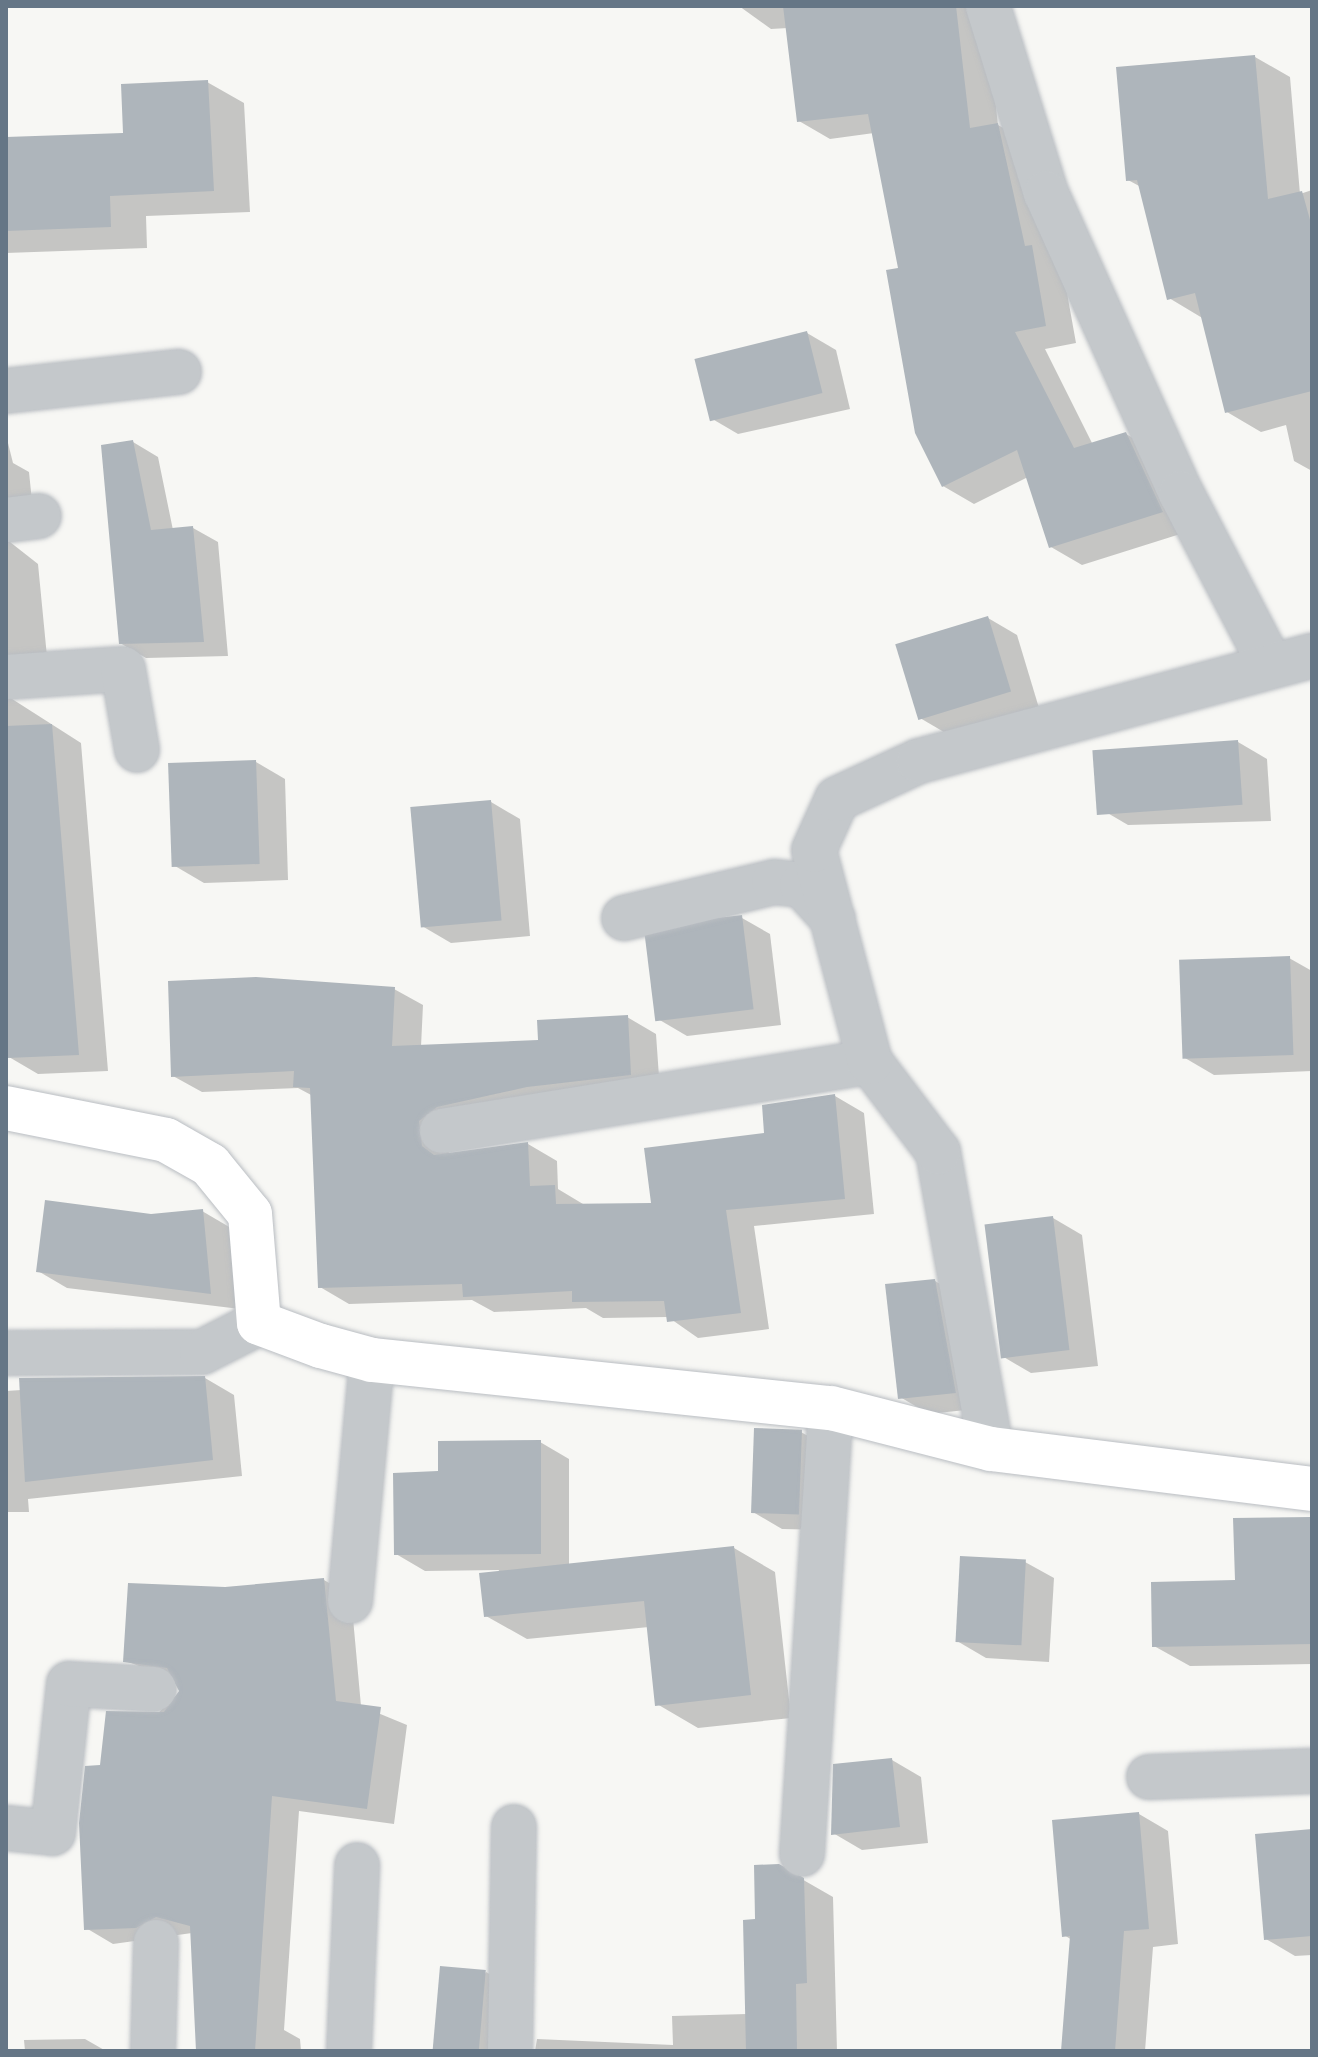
<!DOCTYPE html>
<style>
body{margin:0}
#map{position:relative;width:1318px;height:2057px;overflow:hidden;background:#f7f7f4;font-family:"Alegreya Sans",sans-serif}
div>[style]{position:absolute}
[style*='--x']{left:calc(var(--x)*1px);top:calc(var(--y)*1px);width:calc(var(--w)*1px);rotate:calc(var(--a)*1deg)}
.shadow>*{inset:0;background:#0003}
.building>*{inset:0;background:#aeb5bb;transform-origin:0 0}
.roads{filter:drop-shadow(0 0 2px #b9bdc2) drop-shadow(0 0 2px #b9bdc2)}
.street>*{height:44px;margin:-22px;padding:0 22px;transform-origin:22px;border-radius:22px;background:#c4c8cb}
.secondary>*{height:44px;margin:-22px;padding:0 22px;transform-origin:22px;border-radius:22px;background:#fff}
span{translate:-50% -50%;white-space:nowrap;text-align:center;line-height:1.15;-webkit-text-stroke:8px #fff;paint-order:stroke}
.frame{position:absolute;inset:0;border:8px solid #657686;pointer-events:none}
</style>
<div id="map">
<div class="shadow">
<div style="clip-path:polygon(739px 6px,964px 6px,986px 18px,998px 125px,1029px 143px,1062px 265px,1076px 343px,1045px 349px,1093px 445px,1126px 434px,1157px 452px,1193px 530px,1082px 565px,1051px 547px,1028px 477px,974px 504px,943px 486px,874px 133px,830px 139px,799px 121px,788px 28px,771px 29px)"></div>
<div style="clip-path:polygon(1255px 57px,1290px 77px,1300px 194px,1312px 190px,1312px 471px,1294px 461px,1286px 425px,1261px 432px,1227px 412px,1204px 319px,1169px 298px,1141px 187px,1128px 180px)"></div>
<div style="clip-path:polygon(207px 82px,244px 103px,250px 212px,146px 216px,147px 248px,6px 253px,6px 139px,125px 135px)"></div>
<div style="clip-path:polygon(807px 333px,836px 350px,850px 409px,738px 434px,709px 417px)"></div>
<div style="clip-path:polygon(6px 435px,13px 463px,29px 472px,33px 511px,10px 542px,38px 564px,48px 667px,9px 697px,81px 743px,108px 1071px,38px 1074px,9px 1057px)"></div>
<div style="clip-path:polygon(133px 442px,158px 457px,173px 530px,193px 528px,218px 542px,228px 656px,146px 658px,120px 643px)"></div>
<div style="clip-path:polygon(988px 618px,1017px 635px,1039px 708px,949px 735px,920px 718px)"></div>
<div style="clip-path:polygon(1238px 742px,1267px 759px,1271px 821px,1128px 825px,1099px 808px)"></div>
<div style="clip-path:polygon(256px 762px,285px 779px,288px 880px,204px 883px,175px 866px)"></div>
<div style="clip-path:polygon(491px 802px,520px 819px,530px 936px,451px 943px,422px 926px)"></div>
<div style="clip-path:polygon(742px 918px,770px 934px,781px 1025px,687px 1036px,658px 1019px)"></div>
<div style="clip-path:polygon(1289px 958px,1312px 971px,1312px 1071px,1214px 1075px,1185px 1058px)"></div>
<div style="clip-path:polygon(394px 989px,423px 1005px,421px 1047px,540px 1041px,627px 1017px,656px 1034px,660px 1091px,447px 1138px,449px 1155px,528px 1144px,557px 1161px,558px 1189px,583px 1204px,654px 1205px,835px 1096px,864px 1113px,874px 1214px,754px 1226px,769px 1329px,698px 1338px,668px 1317px,603px 1318px,586px 1308px,494px 1312px,472px 1300px,349px 1304px,320px 1287px,313px 1096px,298px 1088px,202px 1092px,173px 1076px)"></div>
<div style="clip-path:polygon(202px 1211px,231px 1228px,240px 1309px,67px 1288px,38px 1271px,151px 1216px)"></div>
<div style="clip-path:polygon(1053px 1218px,1082px 1235px,1098px 1366px,1031px 1373px,1002px 1356px)"></div>
<div style="clip-path:polygon(935px 1281px,964px 1298px,984px 1408px,929px 1414px,900px 1397px)"></div>
<div style="clip-path:polygon(205px 1378px,234px 1395px,242px 1476px,28px 1499px,29px 1512px,6px 1512px,6px 1391px)"></div>
<div style="clip-path:polygon(801px 1432px,830px 1449px,827px 1530px,782px 1529px,753px 1512px)"></div>
<div style="clip-path:polygon(540px 1442px,569px 1459px,569px 1566px,734px 1548px,775px 1572px,791px 1718px,698px 1728px,657px 1704px,649px 1627px,527px 1639px,486px 1616px,499px 1570px,425px 1571px,396px 1554px,440px 1473px)"></div>
<div style="clip-path:polygon(1312px 1532px,1312px 1664px,1190px 1666px,1154px 1646px)"></div>
<div style="clip-path:polygon(1025px 1562px,1054px 1578px,1049px 1662px,986px 1658px,957px 1641px)"></div>
<div style="clip-path:polygon(324px 1580px,351px 1596px,361px 1706px,407px 1725px,394px 1824px,299px 1811px,284px 2030px,300px 2039px,301px 2051px,198px 2051px,192px 1933px,113px 1944px,86px 1928px,102px 1767px,181px 1691px,175px 1680px,126px 1661px,225px 1589px)"></div>
<div style="clip-path:polygon(892px 1760px,921px 1777px,928px 1843px,862px 1850px,833px 1833px)"></div>
<div style="clip-path:polygon(1139px 1814px,1168px 1831px,1178px 1944px,1153px 1947px,1145px 2051px,1063px 2051px,1072px 1940px,1064px 1935px)"></div>
<div style="clip-path:polygon(1312px 1835px,1312px 1955px,1295px 1956px,1266px 1939px)"></div>
<div style="clip-path:polygon(779px 1866px,833px 1897px,837px 2051px,535px 2051px,537px 2039px,673px 2045px,672px 2016px,747px 2014px,757px 1921px)"></div>
<div style="clip-path:polygon(486px 1972px,515px 1989px,514px 2051px,436px 2051px)"></div>
<div style="clip-path:polygon(85px 2039px,106px 2051px,25px 2051px,24px 2040px)"></div>
</div>
<div class="building">
<div style="clip-path:polygon(783px 6px,956px 6px,970px 128px,998px 123px,1025px 246px,1032px 245px,1046px 326px,1015px 332px,1074px 448px,1126px 432px,1163px 512px,1049px 548px,1017px 450px,942px 487px,915px 433px,886px 270px,898px 268px,868px 114px,797px 122px)"></div>
<div style="clip-path:polygon(1255px 55px,1268px 199px,1302px 191px,1312px 227px,1312px 391px,1225px 413px,1195px 293px,1167px 300px,1137px 180px,1126px 181px,1116px 67px)"></div>
<div style="clip-path:polygon(208px 80px,214px 191px,110px 196px,111px 227px,6px 231px,6px 137px,123px 133px,121px 84px)"></div>
<div style="left:807px;top:331px;width:64px;height:116px;rotate:76deg"></div>
<div style="clip-path:polygon(133px 440px,151px 530px,193px 526px,204px 642px,119px 644px,101px 445px)"></div>
<div style="left:988px;top:616px;width:79px;height:97px;rotate:73deg"></div>
<div style="clip-path:polygon(52px 724px,79px 1055px,7px 1058px,6px 726px)"></div>
<div style="left:1238px;top:740px;width:65px;height:146px;rotate:86deg"></div>
<div style="left:256px;top:760px;width:104px;height:88px;rotate:88deg"></div>
<div style="left:491px;top:800px;width:121px;height:81px;rotate:85deg"></div>
<div style="left:742px;top:915px;width:95px;height:99px;rotate:83deg"></div>
<div style="left:1290px;top:956px;width:99px;height:111px;rotate:88deg"></div>
<div style="clip-path:polygon(256px 977px,395px 987px,392px 1046px,538px 1040px,537px 1020px,628px 1015px,631px 1075px,527px 1087px,437px 1107px,419px 1121px,422px 1146px,434px 1155px,528px 1142px,530px 1186px,555px 1185px,556px 1204px,651px 1203px,644px 1148px,764px 1133px,762px 1105px,835px 1094px,845px 1199px,726px 1210px,741px 1313px,667px 1322px,664px 1301px,572px 1302px,572px 1291px,463px 1297px,462px 1284px,318px 1288px,310px 1088px,293px 1087px,294px 1071px,171px 1077px,168px 981px)"></div>
<div style="clip-path:polygon(45px 1200px,151px 1214px,203px 1209px,211px 1294px,36px 1272px)"></div>
<div style="left:1053px;top:1216px;width:135px;height:69px;rotate:83deg"></div>
<div style="clip-path:polygon(935px 1279px,956px 1393px,898px 1399px,885px 1284px)"></div>
<div style="clip-path:polygon(205px 1376px,213px 1460px,25px 1482px,19px 1378px)"></div>
<div style="left:754px;top:1428px;width:48px;height:85px;rotate:2deg"></div>
<div style="clip-path:polygon(541px 1440px,541px 1554px,394px 1555px,393px 1473px,438px 1471px,438px 1441px)"></div>
<div style="clip-path:polygon(1312px 1517px,1312px 1644px,1152px 1647px,1151px 1582px,1235px 1580px,1233px 1518px)"></div>
<div style="clip-path:polygon(734px 1546px,751px 1695px,655px 1706px,644px 1601px,484px 1617px,479px 1573px)"></div>
<div style="left:960px;top:1556px;width:66px;height:86px;rotate:3deg"></div>
<div style="clip-path:polygon(324px 1578px,336px 1701px,381px 1707px,367px 1809px,272px 1796px,255px 2051px,196px 2051px,190px 1926px,156px 1917px,136px 1928px,84px 1930px,79px 1823px,85px 1766px,100px 1765px,106px 1711px,164px 1712px,179px 1691px,167px 1668px,123px 1662px,128px 1583px,225px 1587px)"></div>
<div style="clip-path:polygon(892px 1758px,900px 1827px,831px 1835px,833px 1764px)"></div>
<div style="clip-path:polygon(1139px 1812px,1149px 1929px,1124px 1931px,1115px 2051px,1061px 2051px,1070px 1936px,1062px 1937px,1052px 1820px)"></div>
<div style="clip-path:polygon(1312px 1829px,1312px 1936px,1264px 1940px,1255px 1834px)"></div>
<div style="clip-path:polygon(779px 1864px,804px 1878px,807px 1983px,796px 1984px,797px 2051px,746px 2051px,743px 1920px,755px 1919px,754px 1865px)"></div>
<div style="left:440px;top:1966px;width:46px;height:85px;rotate:5deg"></div>
</div>
<div class="roads">
<div class="street">
<div style="--x:988;--y:6;--w:196;--a:72.8"></div>
<div style="--x:1046;--y:193;--w:329;--a:65.8"></div>
<div style="--x:1181;--y:493;--w:195;--a:62.5"></div>
<div style="--x:6;--y:391;--w:174;--a:-6.3"></div>
<div style="--x:6;--y:520;--w:33;--a:-7"></div>
<div style="--x:6;--y:677;--w:117;--a:-3.9"></div>
<div style="--x:123;--y:669;--w:82;--a:80.2"></div>
<div style="--x:624;--y:918;--w:154;--a:-13.5"></div>
<div style="--x:774;--y:882;--w:28;--a:6"></div>
<div style="--x:802;--y:885;--w:46;--a:47.6"></div>
<div style="--x:442;--y:1131;--w:434;--a:-9.2"></div>
<div style="--x:6;--y:1353;--w:196;--a:-0.3"></div>
<div style="--x:202;--y:1352;--w:64;--a:-27"></div>
<div style="--x:991;--y:1449;--w:302;--a:-100.1"></div>
<div style="--x:938;--y:1152;--w:113;--a:-127.1"></div>
<div style="--x:870;--y:1062;--w:219;--a:-104.8"></div>
<div style="--x:814;--y:850;--w:56;--a:-65.7"></div>
<div style="--x:837;--y:799;--w:90;--a:-24.9"></div>
<div style="--x:919;--y:761;--w:407;--a:-15"></div>
<div style="--x:350;--y:1601;--w:242;--a:-84.8"></div>
<div style="--x:1149;--y:1777;--w:163;--a:-2.1"></div>
<div style="--x:6;--y:1828;--w:47;--a:6.1"></div>
<div style="--x:53;--y:1833;--w:150;--a:-83.9"></div>
<div style="--x:69;--y:1684;--w:85;--a:3.4"></div>
<div style="--x:802;--y:1854;--w:447;--a:-86.3"></div>
<div style="--x:153;--y:2051;--w:109;--a:-88.4"></div>
<div style="--x:349;--y:2051;--w:186;--a:-87.5"></div>
<div style="--x:510;--y:2051;--w:224;--a:-89"></div>
</div>
<div class="secondary">
<div style="--x:6;--y:1108;--w:163;--a:11.3"></div>
<div style="--x:166;--y:1140;--w:51;--a:29.6"></div>
<div style="--x:210;--y:1165;--w:63;--a:50.8"></div>
<div style="--x:250;--y:1214;--w:109;--a:85.3"></div>
<div style="--x:259;--y:1323;--w:66;--a:20.4"></div>
<div style="--x:321;--y:1346;--w:53;--a:15.4"></div>
<div style="--x:372;--y:1360;--w:462;--a:6"></div>
<div style="--x:831;--y:1408;--w:165;--a:14.4"></div>
<div style="--x:991;--y:1449;--w:323;--a:7.1"></div>
</div>
</div>
<div class="frame"></div>
</div>
